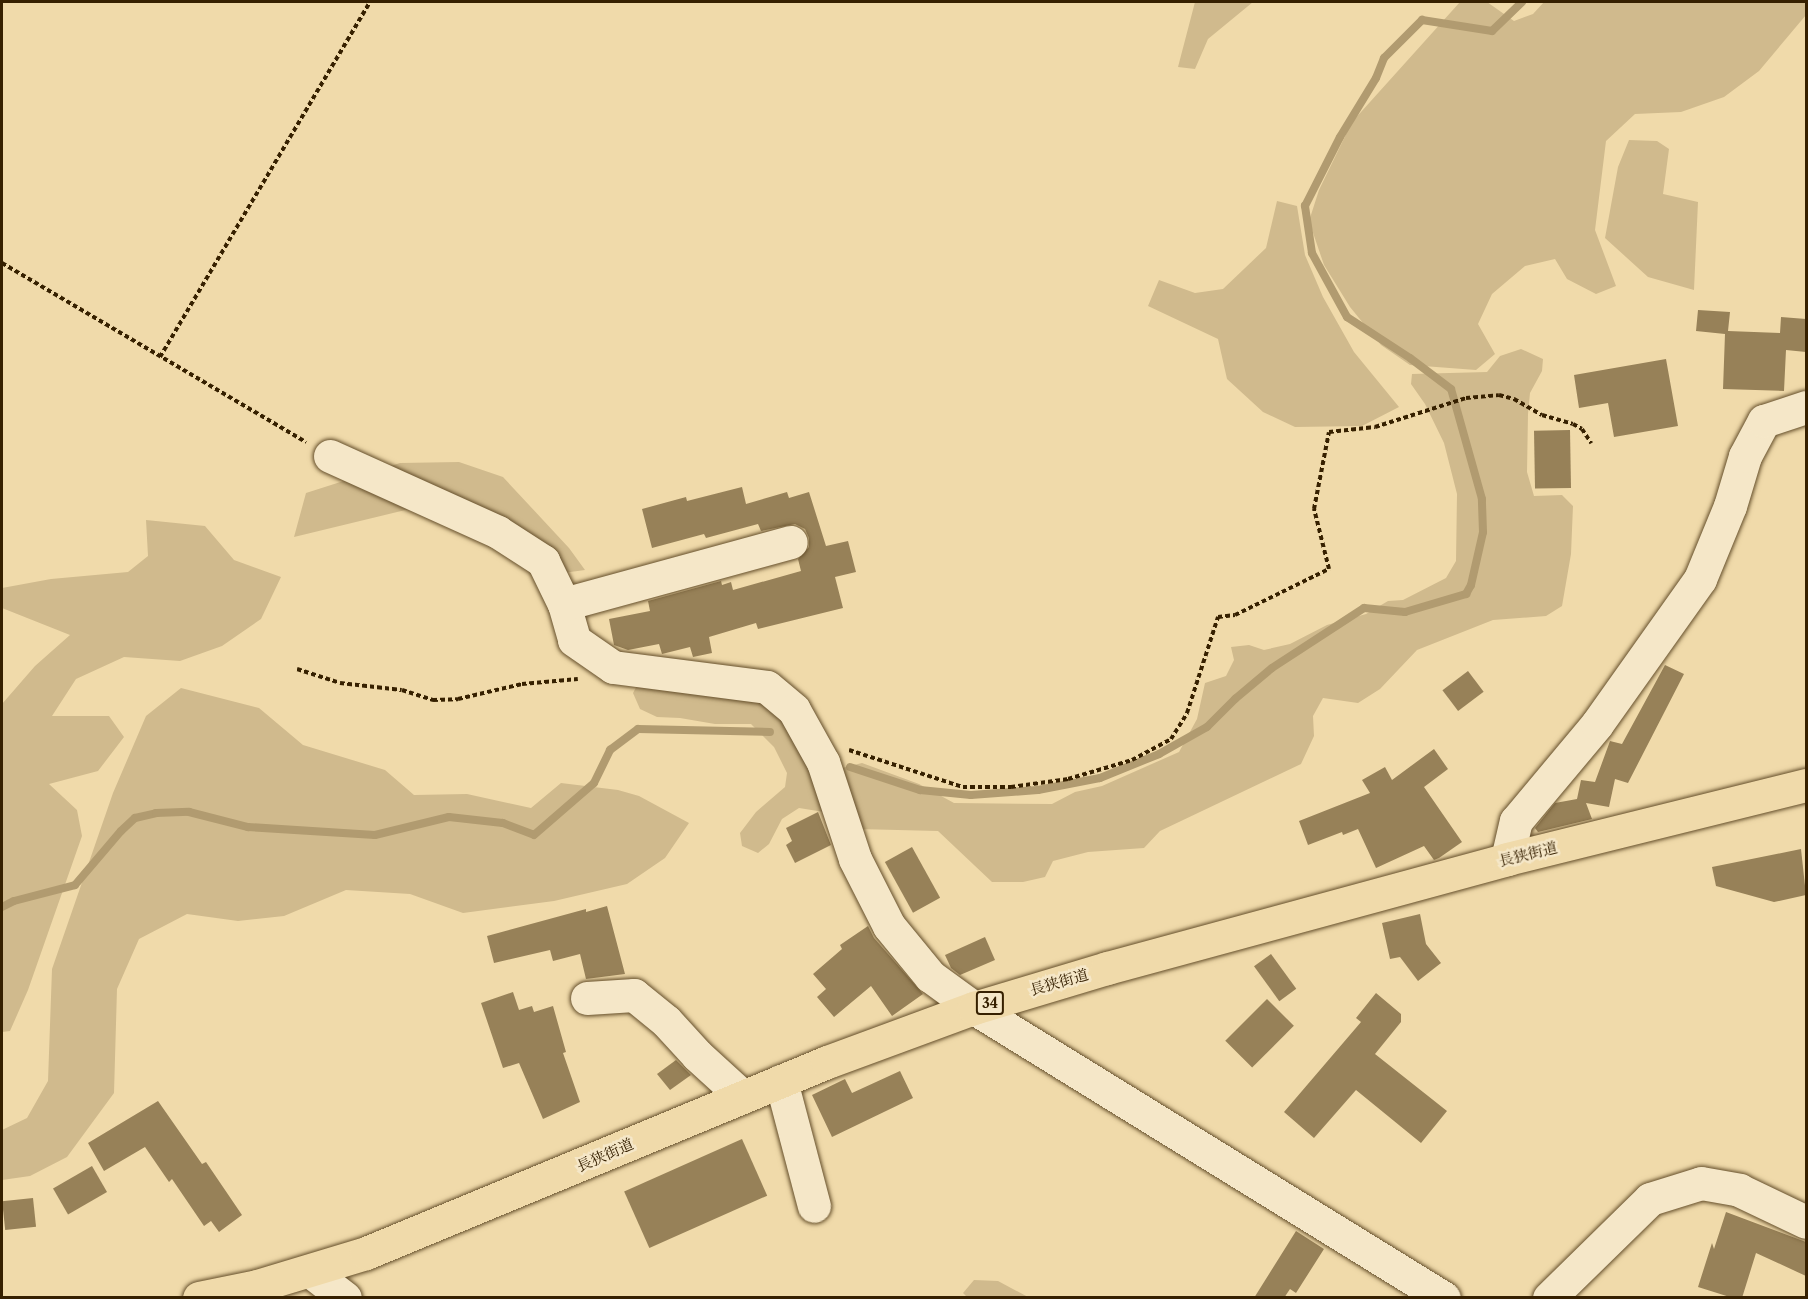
<!DOCTYPE html>
<meta charset="utf-8">
<style>
body{margin:0}
#map{position:relative;width:1808px;height:1299px;overflow:hidden;background:#f0daaa;font-family:"Libre Caslon Text","Noto Serif JP",serif}
div>[style]{position:absolute}
[style*='--x']{left:calc(var(--x)*1px);top:calc(var(--y)*1px);width:calc(var(--w)*1px);rotate:calc(var(--a)*1deg)}
.green>*{inset:0;background:#d0ba8d}
.stream>*{height:8px;margin:-4px;padding:0 4px;transform-origin:4px;border-radius:4px;background:#b19b70}
.building>*{inset:0;background:#978158;transform-origin:0 0}
.path>*{height:4px;margin-top:-2px;transform-origin:0;background:repeating-linear-gradient(90deg,#362000 0 4.5px,transparent 0 7.5px)}
.roads{filter:drop-shadow(0 0 2px #644e2a) drop-shadow(0 0 2px #644e2a)}
.minor>*{height:33px;margin:-16.5px;padding:0 16.5px;transform-origin:16.5px;border-radius:16.5px;background:#f5e7c8}
.major>*{height:33px;margin:-16.5px;padding:0 16.5px;transform-origin:16.5px;border-radius:16.5px;background:#f0daaa}
span{translate:-50% -50%;white-space:nowrap;text-align:center;line-height:1.15;-webkit-text-stroke:5px #f5e7c8;paint-order:stroke}
.shield-label span{padding:2px 4px;background:#f5e7c8;border:2px solid;border-radius:4px;-webkit-text-stroke-width:0}
.shield-label{font-size:14px;color:#362000;font-weight:700}
.street-label{font-size:15px;color:#362000}
.frame{position:absolute;inset:0;border:3px solid #362000;pointer-events:none}
</style>
<div id="map">
<div class="green">
<div style="clip-path:polygon(1195px 2px,1253px 2px,1208px 39px,1195px 69px,1178px 67px)"></div>
<div style="clip-path:polygon(1460px 2px,1487px 2px,1514px 21px,1533px 14px,1544px 2px,1806px 2px,1806px 15px,1759px 71px,1724px 97px,1681px 112px,1635px 114px,1606px 141px,1595px 230px,1616px 286px,1596px 294px,1567px 279px,1555px 259px,1525px 266px,1492px 294px,1478px 324px,1495px 354px,1476px 370px,1410px 365px,1381px 345px,1350px 307px,1324px 265px,1309px 221px,1319px 190px,1352px 122px)"></div>
<div style="clip-path:polygon(1629px 140px,1657px 141px,1669px 149px,1663px 194px,1698px 202px,1694px 290px,1648px 277px,1605px 238px,1618px 167px)"></div>
<div style="clip-path:polygon(1277px 201px,1297px 206px,1305px 255px,1323px 297px,1354px 352px,1399px 407px,1362px 426px,1295px 427px,1263px 412px,1227px 379px,1218px 339px,1148px 306px,1159px 280px,1195px 293px,1223px 289px,1266px 248px)"></div>
<div style="clip-path:polygon(1521px 349px,1543px 359px,1542px 371px,1530px 393px,1528px 414px,1527px 472px,1534px 496px,1562px 495px,1573px 506px,1571px 554px,1562px 606px,1546px 616px,1493px 620px,1417px 650px,1380px 689px,1358px 703px,1323px 698px,1313px 716px,1314px 736px,1301px 764px,1160px 831px,1144px 848px,1088px 852px,1053px 861px,1045px 877px,1023px 882px,992px 882px,938px 831px,857px 829px,824px 812px,799px 808px,782px 819px,769px 844px,758px 853px,742px 846px,740px 833px,756px 812px,785px 787px,787px 773px,774px 747px,751px 724px,715px 724px,680px 718px,657px 717px,640px 709px,633px 693px,640px 680px,752px 691px,838px 769px,862px 763px,919px 784px,954px 803px,1052px 804px,1075px 792px,1102px 786px,1179px 752px,1197px 719px,1205px 683px,1226px 676px,1234px 660px,1231px 647px,1249px 645px,1264px 650px,1290px 644px,1327px 625px,1366px 614px,1388px 601px,1403px 600px,1446px 578px,1456px 561px,1457px 494px,1444px 443px,1425px 404px,1411px 384px,1412px 374px,1487px 372px,1500px 356px)"></div>
<div style="clip-path:polygon(459px 462px,503px 477px,569px 548px,585px 570px,563px 573px,459px 497px,294px 537px,306px 493px,400px 463px)"></div>
<div style="clip-path:polygon(146px 520px,205px 526px,234px 560px,281px 577px,261px 619px,222px 646px,180px 661px,124px 657px,76px 679px,52px 716px,109px 716px,124px 737px,98px 771px,49px 784px,77px 810px,82px 836px,28px 990px,10px 1031px,2px 1032px,2px 704px,35px 666px,70px 635px,2px 608px,2px 588px,51px 579px,128px 572px,148px 556px)"></div>
<div style="clip-path:polygon(181px 688px,259px 708px,303px 745px,385px 770px,414px 795px,467px 794px,531px 808px,561px 783px,618px 790px,639px 796px,689px 823px,665px 858px,627px 884px,554px 901px,463px 913px,410px 894px,346px 890px,284px 916px,238px 921px,187px 914px,139px 939px,117px 989px,114px 1093px,67px 1157px,30px 1176px,2px 1180px,2px 1130px,27px 1118px,48px 1081px,52px 969px,113px 793px,146px 716px)"></div>
<div style="clip-path:polygon(974px 1280px,998px 1281px,1028px 1297px,967px 1297px,963px 1293px)"></div>
</div>
<div class="stream">
<div style="--x:850;--y:767;--w:74;--a:18.2"></div>
<div style="--x:920;--y:790;--w:51;--a:5.6"></div>
<div style="--x:971;--y:795;--w:67;--a:-4.3"></div>
<div style="--x:1038;--y:790;--w:63;--a:-11"></div>
<div style="--x:1100;--y:778;--w:64;--a:-22.1"></div>
<div style="--x:1159;--y:754;--w:55;--a:-29.4"></div>
<div style="--x:1207;--y:727;--w:40;--a:-45"></div>
<div style="--x:1235;--y:699;--w:48;--a:-40"></div>
<div style="--x:1272;--y:668;--w:110;--a:-33.1"></div>
<div style="--x:1364;--y:608;--w:41;--a:5.6"></div>
<div style="--x:1405;--y:612;--w:64;--a:-16.4"></div>
<div style="--x:1466;--y:594;--w:10;--a:-61"></div>
<div style="--x:1471;--y:585;--w:54;--a:-77.2"></div>
<div style="--x:1483;--y:532;--w:33;--a:-92"></div>
<div style="--x:1482;--y:499;--w:114;--a:-105.7"></div>
<div style="--x:1451;--y:389;--w:51;--a:-142.9"></div>
<div style="--x:1410;--y:358;--w:75;--a:-146.9"></div>
<div style="--x:1347;--y:317;--w:73;--a:-118.7"></div>
<div style="--x:1312;--y:253;--w:48;--a:-98.5"></div>
<div style="--x:1305;--y:206;--w:77;--a:-63.1"></div>
<div style="--x:1340;--y:137;--w:69;--a:-58.6"></div>
<div style="--x:1376;--y:78;--w:22;--a:-68"></div>
<div style="--x:1384;--y:58;--w:54;--a:-45"></div>
<div style="--x:1422;--y:20;--w:71;--a:8.9"></div>
<div style="--x:1492;--y:31;--w:42;--a:-44"></div>
<div style="--x:2;--y:907;--w:13;--a:-27"></div>
<div style="--x:14;--y:901;--w:63;--a:-14.7"></div>
<div style="--x:75;--y:885;--w:71;--a:-49.6"></div>
<div style="--x:121;--y:831;--w:19;--a:-43"></div>
<div style="--x:135;--y:818;--w:22;--a:-13"></div>
<div style="--x:156;--y:813;--w:33;--a:-2"></div>
<div style="--x:189;--y:812;--w:61;--a:14.3"></div>
<div style="--x:248;--y:827;--w:127;--a:3.6"></div>
<div style="--x:375;--y:835;--w:76;--a:-13.7"></div>
<div style="--x:449;--y:817;--w:54;--a:6.3"></div>
<div style="--x:503;--y:823;--w:33;--a:21"></div>
<div style="--x:534;--y:835;--w:79;--a:-40.9"></div>
<div style="--x:594;--y:783;--w:37;--a:-64"></div>
<div style="--x:610;--y:750;--w:35;--a:-37"></div>
<div style="--x:638;--y:729;--w:132;--a:1.3"></div>
</div>
<div class="building">
<div style="clip-path:polygon(1698px 310px,1730px 312px,1728px 331px,1780px 333px,1781px 317px,1806px 319px,1806px 352px,1786px 350px,1784px 391px,1723px 389px,1725px 334px,1696px 331px)"></div>
<div style="clip-path:polygon(1666px 359px,1678px 426px,1614px 437px,1608px 403px,1579px 408px,1574px 375px)"></div>
<div style="left:1570px;top:430px;width:58px;height:36px;rotate:89deg"></div>
<div style="clip-path:polygon(742px 487px,746px 504px,787px 492px,789px 498px,809px 492px,826px 546px,848px 541px,856px 572px,835px 577px,843px 608px,758px 629px,756px 623px,709px 637px,712px 653px,693px 657px,690px 647px,662px 654px,659px 644px,628px 650px,614px 645px,609px 619px,650px 611px,648px 601px,721px 581px,722px 585px,731px 582px,733px 590px,801px 571px,798px 559px,809px 547px,809px 538px,805px 529px,795px 524px,761px 531px,758px 524px,706px 538px,704px 534px,652px 548px,642px 509px,686px 497px,687px 501px)"></div>
<div style="clip-path:polygon(1665px 665px,1684px 674px,1628px 783px,1615px 779px,1609px 807px,1586px 803px,1592px 819px,1538px 832px,1535px 828px,1555px 803px,1577px 799px,1581px 780px,1595px 782px,1610px 741px,1622px 744px)"></div>
<div style="left:1468px;top:671px;width:26px;height:32px;rotate:53deg"></div>
<div style="clip-path:polygon(1434px 749px,1448px 769px,1424px 787px,1462px 842px,1439px 858px,1434px 860px,1424px 846px,1376px 868px,1358px 829px,1343px 835px,1342px 832px,1308px 845px,1299px 821px,1370px 793px,1362px 780px,1385px 767px,1392px 780px)"></div>
<div style="clip-path:polygon(818px 812px,831px 845px,795px 863px,786px 845px,792px 841px,786px 828px)"></div>
<div style="left:912px;top:847px;width:58px;height:31px;rotate:61deg"></div>
<div style="clip-path:polygon(1801px 849px,1806px 895px,1774px 902px,1716px 886px,1712px 867px)"></div>
<div style="clip-path:polygon(607px 906px,625px 974px,586px 979px,580px 954px,553px 961px,550px 950px,494px 963px,487px 936px,586px 909px,586px 912px)"></div>
<div style="clip-path:polygon(1420px 914px,1426px 944px,1441px 963px,1418px 981px,1400px 957px,1390px 959px,1382px 923px)"></div>
<div style="clip-path:polygon(868px 926px,874px 938px,923px 994px,892px 1016px,871px 986px,834px 1017px,817px 997px,826px 989px,813px 974px,842px 949px,840px 945px)"></div>
<div style="clip-path:polygon(985px 937px,995px 960px,960px 975px,951px 968px,945px 955px)"></div>
<div style="left:1271px;top:954px;width:43px;height:21px;rotate:54deg"></div>
<div style="clip-path:polygon(513px 992px,519px 1010px,532px 1006px,534px 1012px,553px 1006px,566px 1052px,563px 1053px,580px 1102px,543px 1119px,519px 1063px,503px 1068px,481px 1003px)"></div>
<div style="clip-path:polygon(1376px 993px,1401px 1014px,1401px 1022px,1375px 1054px,1447px 1111px,1421px 1143px,1356px 1090px,1314px 1138px,1284px 1112px,1361px 1022px,1356px 1018px)"></div>
<div style="left:1267px;top:999px;width:38px;height:59px;rotate:45deg"></div>
<div style="clip-path:polygon(676px 1060px,691px 1075px,670px 1090px,657px 1074px)"></div>
<div style="clip-path:polygon(900px 1071px,913px 1098px,832px 1137px,812px 1095px,845px 1079px,852px 1093px)"></div>
<div style="clip-path:polygon(158px 1101px,202px 1164px,206px 1162px,242px 1215px,219px 1232px,211px 1221px,204px 1226px,172px 1179px,169px 1182px,145px 1147px,104px 1171px,88px 1143px)"></div>
<div style="left:742px;top:1139px;width:62px;height:129px;rotate:66deg"></div>
<div style="left:92px;top:1166px;width:30px;height:45px;rotate:60deg"></div>
<div style="left:33px;top:1198px;width:29px;height:31px;rotate:84deg"></div>
<div style="clip-path:polygon(1726px 1212px,1806px 1242px,1806px 1276px,1756px 1253px,1742px 1298px,1733px 1298px,1698px 1287px,1712px 1243px,1714px 1249px)"></div>
<div style="clip-path:polygon(1296px 1231px,1324px 1249px,1296px 1293px,1290px 1289px,1284px 1298px,1254px 1298px)"></div>
</div>
<div class="path">
<div style="--x:2;--y:263;--w:353;--a:30.5"></div>
<div style="--x:160;--y:357;--w:412;--a:-59.4"></div>
<div style="--x:297;--y:669;--w:45;--a:18"></div>
<div style="--x:340;--y:683;--w:62;--a:6.4"></div>
<div style="--x:402;--y:690;--w:33;--a:18"></div>
<div style="--x:433;--y:700;--w:25;--a:-2"></div>
<div style="--x:458;--y:699;--w:66;--a:-13.2"></div>
<div style="--x:522;--y:684;--w:56;--a:-5.1"></div>
<div style="--x:849;--y:750;--w:120;--a:18"></div>
<div style="--x:963;--y:787;--w:48;--a:0"></div>
<div style="--x:1011;--y:787;--w:58;--a:-8"></div>
<div style="--x:1068;--y:779;--w:67;--a:-16.5"></div>
<div style="--x:1132;--y:760;--w:44;--a:-28.3"></div>
<div style="--x:1171;--y:739;--w:31;--a:-58"></div>
<div style="--x:1187;--y:713;--w:101;--a:-72.1"></div>
<div style="--x:1218;--y:617;--w:17;--a:-7"></div>
<div style="--x:1235;--y:615;--w:105;--a:-26.1"></div>
<div style="--x:1329;--y:569;--w:62;--a:-104"></div>
<div style="--x:1314;--y:509;--w:78;--a:-79"></div>
<div style="--x:1329;--y:432;--w:46;--a:-6.2"></div>
<div style="--x:1375;--y:427;--w:96;--a:-17.7"></div>
<div style="--x:1466;--y:398;--w:33;--a:-5"></div>
<div style="--x:1499;--y:395;--w:16;--a:15"></div>
<div style="--x:1514;--y:399;--w:32;--a:30"></div>
<div style="--x:1542;--y:415;--w:32;--a:16"></div>
<div style="--x:1573;--y:424;--w:10;--a:29"></div>
<div style="--x:1582;--y:429;--w:17;--a:57"></div>
</div>
<div class="roads">
<div class="minor">
<div style="--x:330;--y:456;--w:184;--a:24.3"></div>
<div style="--x:498;--y:532;--w:54;--a:32.8"></div>
<div style="--x:543;--y:561;--w:48;--a:64"></div>
<div style="--x:564;--y:604;--w:37;--a:74"></div>
<div style="--x:574;--y:640;--w:47;--a:34.7"></div>
<div style="--x:613;--y:667;--w:155;--a:7.4"></div>
<div style="--x:767;--y:687;--w:35;--a:40"></div>
<div style="--x:794;--y:710;--w:60;--a:60.9"></div>
<div style="--x:823;--y:762;--w:102;--a:71.7"></div>
<div style="--x:855;--y:859;--w:75;--a:63.1"></div>
<div style="--x:889;--y:926;--w:65;--a:50.6"></div>
<div style="--x:930;--y:976;--w:54;--a:36"></div>
<div style="--x:974;--y:1008;--w:552;--a:31.68"></div>
<div style="--x:564;--y:604;--w:235;--a:-15.3"></div>
<div style="--x:1507;--y:859;--w:39;--a:-77"></div>
<div style="--x:1516;--y:821;--w:126;--a:-50.1"></div>
<div style="--x:1597;--y:724;--w:178;--a:-54.6"></div>
<div style="--x:1700;--y:579;--w:79;--a:-67.7"></div>
<div style="--x:1730;--y:506;--w:52;--a:-73.3"></div>
<div style="--x:1745;--y:456;--w:40;--a:-62"></div>
<div style="--x:1764;--y:421;--w:44;--a:-18.4"></div>
<div style="--x:587;--y:998;--w:47;--a:-3.7"></div>
<div style="--x:634;--y:995;--w:41;--a:39.1"></div>
<div style="--x:666;--y:1021;--w:46;--a:47.6"></div>
<div style="--x:697;--y:1055;--w:62;--a:42.4"></div>
<div style="--x:781;--y:1081;--w:129;--a:75.2"></div>
<div style="--x:310;--y:1271;--w:44;--a:37.6"></div>
<div style="--x:1549;--y:1298;--w:141;--a:-44.4"></div>
<div style="--x:1650;--y:1199;--w:53;--a:-17.4"></div>
<div style="--x:1701;--y:1183;--w:39;--a:10"></div>
<div style="--x:1739;--y:1190;--w:74;--a:25.5"></div>
</div>
<div class="major">
<div style="--x:199;--y:1298;--w:59;--a:-11.7"></div>
<div style="--x:257;--y:1286;--w:114;--a:-16.8"></div>
<div style="--x:366;--y:1253;--w:499;--a:-22.5"></div>
<div style="--x:827;--y:1062;--w:157;--a:-20.2"></div>
<div style="--x:974;--y:1008;--w:139;--a:-16.7"></div>
<div style="--x:1107;--y:968;--w:415;--a:-15.2"></div>
<div style="--x:1507;--y:859;--w:308;--a:-13.9"></div>
</div>
</div>
<div class="shield-label">
<span style="left:990px;top:1003px">34</span>
</div>
<div class="street-label">
<span style="left:1528px;top:854px;rotate:-14deg">長狭街道</span>
<span style="left:1059px;top:982px;rotate:-16deg">長狭街道</span>
<span style="left:605px;top:1155px;rotate:-24deg">長狭街道</span>
</div>
<div class="frame"></div>
</div>
